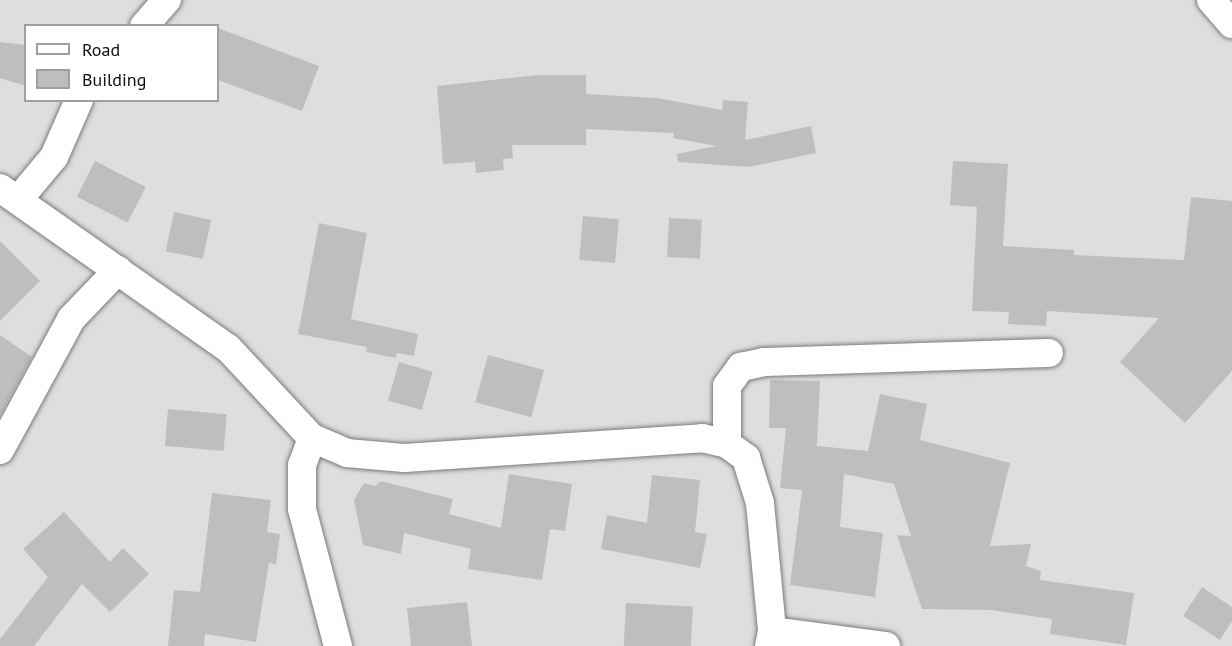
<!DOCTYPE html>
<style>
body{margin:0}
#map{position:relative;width:1232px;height:646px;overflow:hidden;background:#e0dddf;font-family:"PT Sans",sans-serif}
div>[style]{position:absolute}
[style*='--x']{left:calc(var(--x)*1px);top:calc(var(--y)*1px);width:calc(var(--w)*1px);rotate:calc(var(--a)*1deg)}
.building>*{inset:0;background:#c0bdbf;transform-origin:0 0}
.roads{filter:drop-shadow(0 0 2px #7c7a7b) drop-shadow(0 0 2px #7c7a7b)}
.street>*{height:28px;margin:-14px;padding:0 14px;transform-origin:14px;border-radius:14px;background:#fff}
span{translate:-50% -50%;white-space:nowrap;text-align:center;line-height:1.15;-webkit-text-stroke:5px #fff;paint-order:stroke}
.legend{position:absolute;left:24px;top:24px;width:195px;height:78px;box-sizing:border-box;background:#fff;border:2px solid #9f9f9f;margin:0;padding:8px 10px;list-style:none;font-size:18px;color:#100f10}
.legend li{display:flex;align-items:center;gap:12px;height:30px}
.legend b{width:30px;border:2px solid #9f9f9f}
</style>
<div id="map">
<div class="building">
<div style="clip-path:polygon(218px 28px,319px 66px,302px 111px,218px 80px)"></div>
<div style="clip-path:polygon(0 42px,26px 45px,26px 86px,0 78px)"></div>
<div style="clip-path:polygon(538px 75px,586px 75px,586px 94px,657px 98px,722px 110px,723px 100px,748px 102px,745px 140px,811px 126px,816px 153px,749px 167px,678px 162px,677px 154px,716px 146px,673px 138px,674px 133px,586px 129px,586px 145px,512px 145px,513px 158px,503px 159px,504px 170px,476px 173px,475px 162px,443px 164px,437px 86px)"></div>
<div style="left:95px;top:161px;width:57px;height:40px;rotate:27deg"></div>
<div style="clip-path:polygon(953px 161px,1008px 164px,1003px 246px,1074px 250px,1074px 255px,1184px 260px,1191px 197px,1232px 201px,1232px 371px,1185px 423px,1120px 362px,1159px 318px,1047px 311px,1046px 326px,1008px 324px,1009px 312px,972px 311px,977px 207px,950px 205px)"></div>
<div style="left:174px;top:212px;width:38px;height:40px;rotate:12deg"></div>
<div style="left:583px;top:216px;width:36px;height:44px;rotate:5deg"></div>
<div style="left:669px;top:218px;width:33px;height:39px;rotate:3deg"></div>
<div style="clip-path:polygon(319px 223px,367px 233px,351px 319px,418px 334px,414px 356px,397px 353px,396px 358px,366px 352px,367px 347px,298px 334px)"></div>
<div style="clip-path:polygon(0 241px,40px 281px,0 321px)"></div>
<div style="clip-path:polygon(0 335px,32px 357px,0 415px)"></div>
<div style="left:488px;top:355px;width:58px;height:49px;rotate:15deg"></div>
<div style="left:399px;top:362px;width:35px;height:40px;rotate:16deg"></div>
<div style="clip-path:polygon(770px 380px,820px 381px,817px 446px,868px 451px,880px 394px,927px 404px,920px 440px,1010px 463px,990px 546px,1031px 544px,1026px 566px,1041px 571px,1040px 580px,1134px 593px,1126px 645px,1050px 634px,1052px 619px,991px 610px,922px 609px,897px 535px,911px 536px,894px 484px,844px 474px,840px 527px,883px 533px,875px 597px,790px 585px,802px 490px,780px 488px,786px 428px,769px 428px)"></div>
<div style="left:168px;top:409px;width:59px;height:37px;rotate:5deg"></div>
<div style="clip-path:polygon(509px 474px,572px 484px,565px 531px,550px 529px,542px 580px,468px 569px,471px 549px,404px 533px,401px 554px,363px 545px,354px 500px,364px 483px,375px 486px,381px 481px,453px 499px,449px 514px,501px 528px)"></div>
<div style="clip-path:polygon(652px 475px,700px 480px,695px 532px,707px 534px,700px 568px,601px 549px,607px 515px,647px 523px)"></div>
<div style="clip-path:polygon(212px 493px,271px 500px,267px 532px,280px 534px,276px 564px,269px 563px,256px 642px,205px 634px,204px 646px,168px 646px,174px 590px,200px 592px)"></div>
<div style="clip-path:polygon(64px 512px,110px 562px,123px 548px,149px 574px,110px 612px,82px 584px,34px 646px,0 646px,0 639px,48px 577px,23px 549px)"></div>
<div style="clip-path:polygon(1202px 587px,1232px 607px,1232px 621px,1220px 640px,1183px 616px)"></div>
<div style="clip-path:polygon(467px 602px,472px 646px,411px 646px,407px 608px)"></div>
<div style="left:626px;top:603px;width:67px;height:43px;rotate:3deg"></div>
</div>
<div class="roads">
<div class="street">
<div style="--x:1211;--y:0;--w:32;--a:49"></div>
<div style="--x:144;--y:26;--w:35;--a:-49"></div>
<div style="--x:0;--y:188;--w:279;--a:35.1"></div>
<div style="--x:228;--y:348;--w:123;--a:47"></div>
<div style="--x:312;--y:438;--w:38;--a:23"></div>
<div style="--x:347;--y:453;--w:57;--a:5"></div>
<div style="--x:404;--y:458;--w:299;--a:-3.8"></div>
<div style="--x:702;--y:438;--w:26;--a:13"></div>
<div style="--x:727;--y:444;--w:24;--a:36"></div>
<div style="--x:746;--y:458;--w:47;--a:72.7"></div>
<div style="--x:760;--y:503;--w:129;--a:84.6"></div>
<div style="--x:772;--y:631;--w:15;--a:101"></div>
<div style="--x:18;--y:200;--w:56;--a:-50.1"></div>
<div style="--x:54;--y:157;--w:62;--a:-66.3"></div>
<div style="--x:312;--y:438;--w:29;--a:110"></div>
<div style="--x:302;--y:465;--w:44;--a:90"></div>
<div style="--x:302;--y:509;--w:142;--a:75.3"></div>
<div style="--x:727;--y:444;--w:58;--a:-90"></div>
<div style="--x:727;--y:386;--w:24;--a:-54"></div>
<div style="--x:741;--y:367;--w:24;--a:-12"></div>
<div style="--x:764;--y:362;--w:285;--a:-1.8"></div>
<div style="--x:0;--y:450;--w:149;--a:-61.5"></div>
<div style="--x:71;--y:319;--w:68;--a:-46.2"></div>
<div style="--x:772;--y:631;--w:115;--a:7.5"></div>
</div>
</div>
<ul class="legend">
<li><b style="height:8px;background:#fff"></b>Road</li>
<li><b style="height:16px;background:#c0bdbf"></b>Building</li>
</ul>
</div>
